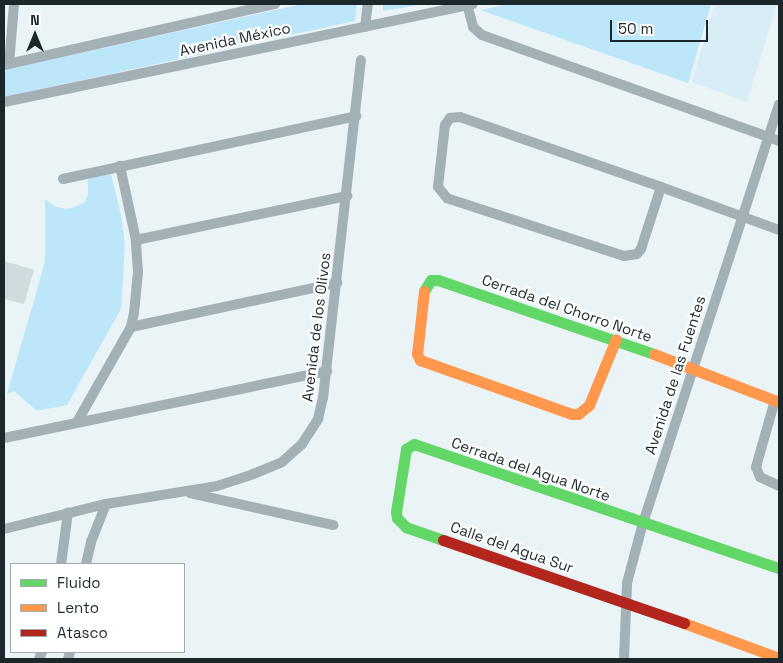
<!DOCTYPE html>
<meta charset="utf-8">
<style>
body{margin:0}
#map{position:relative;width:783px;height:663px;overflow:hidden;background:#eaf3f6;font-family:"Space Grotesk",sans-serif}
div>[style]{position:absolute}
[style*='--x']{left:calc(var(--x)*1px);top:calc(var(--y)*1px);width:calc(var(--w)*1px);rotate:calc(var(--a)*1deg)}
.built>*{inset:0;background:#d9edf6}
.green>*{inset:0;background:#bce7fa}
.building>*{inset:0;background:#d0dbdf}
.street>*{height:10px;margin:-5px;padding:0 5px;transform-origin:5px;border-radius:5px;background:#a3b0b5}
.fast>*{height:11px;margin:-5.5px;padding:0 5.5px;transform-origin:5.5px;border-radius:5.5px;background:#63d668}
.slow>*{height:11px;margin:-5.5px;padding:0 5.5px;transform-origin:5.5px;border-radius:5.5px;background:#ff974d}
.jam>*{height:11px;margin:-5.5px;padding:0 5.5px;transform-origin:5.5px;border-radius:5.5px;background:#b3261e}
span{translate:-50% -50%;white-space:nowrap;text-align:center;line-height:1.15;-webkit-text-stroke:4.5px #fff;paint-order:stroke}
.street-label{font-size:15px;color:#1c272c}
.frame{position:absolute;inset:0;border:5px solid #1c272c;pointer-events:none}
.legend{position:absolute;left:10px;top:563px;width:175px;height:90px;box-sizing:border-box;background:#fff;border:1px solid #a4a9ab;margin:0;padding:6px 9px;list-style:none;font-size:15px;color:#1c272c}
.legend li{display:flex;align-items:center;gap:10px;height:25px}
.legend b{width:25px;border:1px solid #a4a9ab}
.north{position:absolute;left:10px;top:10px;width:50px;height:50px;-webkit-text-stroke:4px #fff;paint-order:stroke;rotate:0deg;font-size:14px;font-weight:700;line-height:20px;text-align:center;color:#1c272c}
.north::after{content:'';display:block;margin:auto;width:18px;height:22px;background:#1c272c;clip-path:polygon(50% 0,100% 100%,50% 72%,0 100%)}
.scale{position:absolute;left:610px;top:20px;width:98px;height:22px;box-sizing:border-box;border:2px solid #1c272c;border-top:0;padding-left:6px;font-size:15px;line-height:18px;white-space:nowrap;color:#1c272c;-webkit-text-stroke:4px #fff;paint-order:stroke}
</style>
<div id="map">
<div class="built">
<div style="clip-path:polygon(715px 4px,777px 4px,747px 102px,692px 82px)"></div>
</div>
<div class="green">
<div style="clip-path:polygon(303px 4px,357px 4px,355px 21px,4px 97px,4px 70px)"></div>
<div style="clip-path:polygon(383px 4px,425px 4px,383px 11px)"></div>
<div style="clip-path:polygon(509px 4px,711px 4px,688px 83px,480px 10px)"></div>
<div style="clip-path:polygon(110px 170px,121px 215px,125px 245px,121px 309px,67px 405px,37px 411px,14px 391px,7px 394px,45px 262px,45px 199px,56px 207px,68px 209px,84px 203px,88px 195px,88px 179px)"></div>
</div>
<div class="building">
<div style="clip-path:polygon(4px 261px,34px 270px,24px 304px,4px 299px)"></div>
</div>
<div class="street">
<div style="--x:467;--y:4;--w:24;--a:75"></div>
<div style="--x:473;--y:27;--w:12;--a:42"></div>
<div style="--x:482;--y:35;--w:315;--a:19.6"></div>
<div style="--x:365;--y:27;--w:23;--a:-83"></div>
<div style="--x:9;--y:64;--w:60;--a:-85.2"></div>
<div style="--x:4;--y:65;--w:278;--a:-12.7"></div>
<div style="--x:4;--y:102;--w:479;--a:-11.8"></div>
<div style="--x:63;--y:179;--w:300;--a:-12.1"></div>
<div style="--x:661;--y:187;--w:65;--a:107.9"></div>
<div style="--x:641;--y:249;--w:6;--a:129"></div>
<div style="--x:637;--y:254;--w:13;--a:171"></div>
<div style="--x:624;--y:256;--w:186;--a:-161.9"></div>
<div style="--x:447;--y:198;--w:14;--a:-129"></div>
<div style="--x:438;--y:187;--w:62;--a:-83.6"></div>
<div style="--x:445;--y:125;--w:9;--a:-54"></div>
<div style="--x:450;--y:118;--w:10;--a:-6"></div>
<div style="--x:460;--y:117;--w:213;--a:19.2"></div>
<div style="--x:661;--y:187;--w:126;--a:20"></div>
<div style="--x:136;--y:240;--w:216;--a:-11.8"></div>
<div style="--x:131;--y:327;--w:211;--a:-12.1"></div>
<div style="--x:775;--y:400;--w:70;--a:105.8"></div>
<div style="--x:756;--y:467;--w:11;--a:68"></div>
<div style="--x:760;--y:477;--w:21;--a:25"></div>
<div style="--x:77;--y:422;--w:109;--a:-60.4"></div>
<div style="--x:131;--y:327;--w:14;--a:-78"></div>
<div style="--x:134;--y:313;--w:41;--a:-84.4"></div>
<div style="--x:138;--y:272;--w:32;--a:-94"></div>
<div style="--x:136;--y:240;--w:76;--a:-102.2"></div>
<div style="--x:4;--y:438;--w:330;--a:-11.7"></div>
<div style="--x:190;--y:493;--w:147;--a:12.6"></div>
<div style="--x:4;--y:529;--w:105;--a:-13.8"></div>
<div style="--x:106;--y:504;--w:112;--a:-9.2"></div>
<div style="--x:217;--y:486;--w:38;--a:-18"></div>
<div style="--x:253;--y:474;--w:31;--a:-22"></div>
<div style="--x:282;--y:462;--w:27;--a:-42"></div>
<div style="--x:302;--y:444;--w:30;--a:-57"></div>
<div style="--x:318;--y:419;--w:22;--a:-77"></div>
<div style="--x:323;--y:398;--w:340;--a:-83.6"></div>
<div style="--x:61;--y:564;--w:52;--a:-82.3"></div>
<div style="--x:86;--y:564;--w:23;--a:-77"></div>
<div style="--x:91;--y:542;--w:41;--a:-68.5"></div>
<div style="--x:39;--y:659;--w:8;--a:-67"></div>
<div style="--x:68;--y:659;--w:7;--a:-74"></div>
<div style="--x:624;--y:659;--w:76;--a:-87.7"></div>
<div style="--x:627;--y:583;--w:62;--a:-75.1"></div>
<div style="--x:643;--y:523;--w:440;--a:-72"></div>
</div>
<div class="fast">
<div style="--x:424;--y:291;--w:13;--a:-58"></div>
<div style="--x:431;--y:280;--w:7;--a:0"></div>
<div style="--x:438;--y:280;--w:228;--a:18.9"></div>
<div style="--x:443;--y:540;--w:39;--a:-161"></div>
<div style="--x:406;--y:527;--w:13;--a:-135"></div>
<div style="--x:397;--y:518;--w:6;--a:-99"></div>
<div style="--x:396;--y:512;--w:64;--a:-81"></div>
<div style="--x:406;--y:449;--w:9;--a:-32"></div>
<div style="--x:414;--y:444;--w:385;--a:18.8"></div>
</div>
<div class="slow">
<div style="--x:424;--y:291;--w:63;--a:96.3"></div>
<div style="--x:417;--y:354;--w:7;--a:63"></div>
<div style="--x:420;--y:360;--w:161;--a:19.6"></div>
<div style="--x:572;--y:414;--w:6;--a:0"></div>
<div style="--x:578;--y:414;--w:14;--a:-39"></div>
<div style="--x:589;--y:405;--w:71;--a:-67.8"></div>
<div style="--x:654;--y:354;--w:134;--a:21"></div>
<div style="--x:684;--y:623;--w:101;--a:20.2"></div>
</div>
<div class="jam">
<div style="--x:443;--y:540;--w:255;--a:19"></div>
</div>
<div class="street-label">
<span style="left:235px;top:39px;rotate:-12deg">Avenida México</span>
<span style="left:567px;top:308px;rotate:19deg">Cerrada del Chorro Norte</span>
<span style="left:316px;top:327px;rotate:-83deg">Avenida de los Olivos</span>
<span style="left:675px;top:375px;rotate:-72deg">Avenida de las Fuentes</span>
<span style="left:531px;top:469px;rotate:19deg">Cerrada del Agua Norte</span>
<span style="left:512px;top:547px;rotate:19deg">Calle del Agua Sur</span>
</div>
<div class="frame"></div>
<ul class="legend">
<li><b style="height:6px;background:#63d668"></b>Fluido</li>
<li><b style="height:6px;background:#ff974d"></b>Lento</li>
<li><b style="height:6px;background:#b3261e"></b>Atasco</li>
</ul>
<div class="north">N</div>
<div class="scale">50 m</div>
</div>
